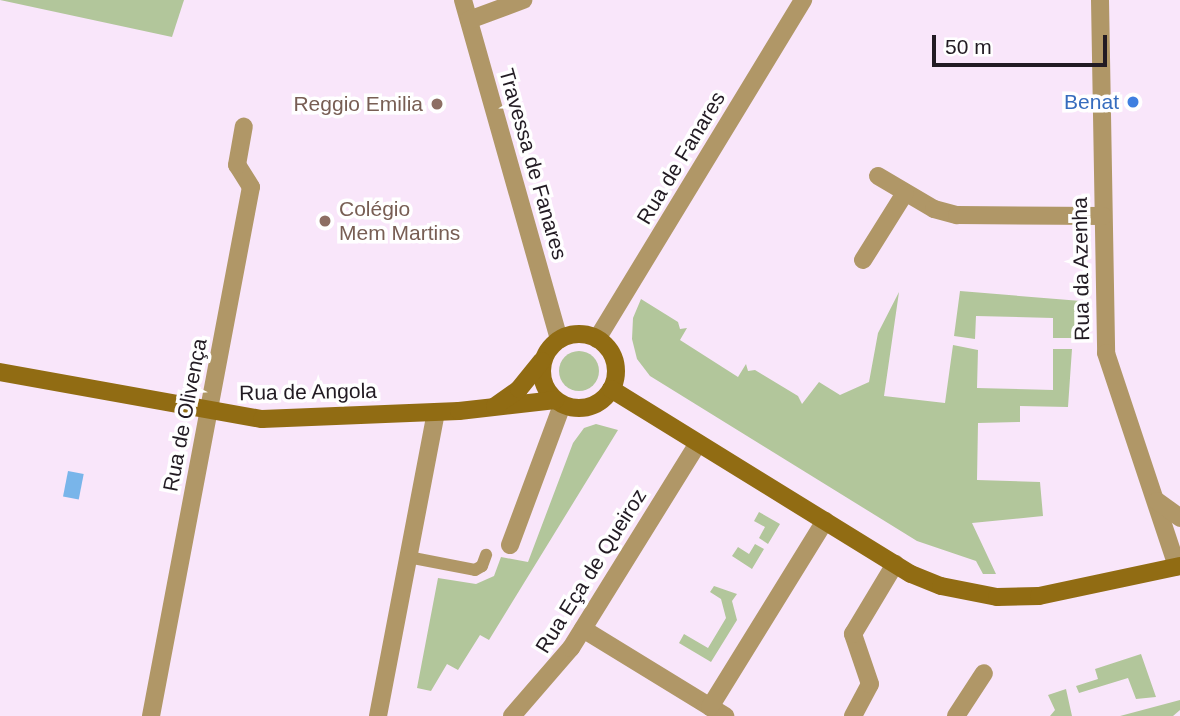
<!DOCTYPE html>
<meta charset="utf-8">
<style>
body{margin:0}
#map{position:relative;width:1180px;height:716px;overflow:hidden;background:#f9e6fa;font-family:Arial,sans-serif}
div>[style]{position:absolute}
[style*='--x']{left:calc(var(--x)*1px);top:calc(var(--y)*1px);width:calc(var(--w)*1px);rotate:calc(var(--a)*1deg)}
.green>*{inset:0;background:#b2c69b}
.round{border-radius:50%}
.water>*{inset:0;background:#79b5ea;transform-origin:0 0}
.lane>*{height:12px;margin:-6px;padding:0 6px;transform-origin:6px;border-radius:6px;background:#b09767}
.street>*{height:18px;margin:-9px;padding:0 9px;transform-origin:9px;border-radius:9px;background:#b09767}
.secondary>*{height:18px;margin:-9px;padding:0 9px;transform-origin:9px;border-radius:9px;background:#916c13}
.secondary>.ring{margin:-9px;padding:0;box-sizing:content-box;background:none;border:18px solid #916c13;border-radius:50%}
.dots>*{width:19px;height:19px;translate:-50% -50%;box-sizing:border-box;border:4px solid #fff;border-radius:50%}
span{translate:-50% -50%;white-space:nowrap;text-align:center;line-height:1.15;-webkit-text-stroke:7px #fff;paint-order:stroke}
.shop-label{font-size:21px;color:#366cbe}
.right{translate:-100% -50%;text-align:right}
.education-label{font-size:21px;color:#785e54}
.left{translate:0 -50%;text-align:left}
.street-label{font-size:21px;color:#221b23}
.scale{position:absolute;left:932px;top:35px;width:175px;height:32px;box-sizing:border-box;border:4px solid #221b23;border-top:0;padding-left:9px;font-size:21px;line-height:24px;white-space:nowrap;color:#221b23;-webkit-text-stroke:5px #fff;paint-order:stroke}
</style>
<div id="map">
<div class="green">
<div style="clip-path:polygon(0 0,184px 0,172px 37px)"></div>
<div style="clip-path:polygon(960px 291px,1081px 301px,1073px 338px,1053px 338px,1053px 318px,976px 316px,975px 339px,954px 336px)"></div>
<div style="clip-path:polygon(899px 292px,884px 396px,945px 403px,953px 345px,978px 350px,977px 388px,1053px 390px,1053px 349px,1072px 349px,1068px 407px,1020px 406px,1020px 422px,978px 423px,977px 480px,1040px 482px,1043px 516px,972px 523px,996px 574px,983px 574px,976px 561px,917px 541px,650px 376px,637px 359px,632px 339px,633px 318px,641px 299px,678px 322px,680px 329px,687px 328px,680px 340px,738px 377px,746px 364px,748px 371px,755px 370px,798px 396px,802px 404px,819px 382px,840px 395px,869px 382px,878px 333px)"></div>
<div class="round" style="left:559px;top:351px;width:40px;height:40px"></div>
<div style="clip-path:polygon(596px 424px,618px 430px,489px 640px,480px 635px,458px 670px,447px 664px,431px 691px,417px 688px,438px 578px,476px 584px,494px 576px,501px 557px,528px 562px,573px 443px,584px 428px)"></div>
<div style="clip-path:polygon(759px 512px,780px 524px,768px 544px,759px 538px,765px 527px,754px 521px)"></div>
<div style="clip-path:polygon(755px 544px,764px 549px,752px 569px,732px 556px,738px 547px,749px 554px)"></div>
<div style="clip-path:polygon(714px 586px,737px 594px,732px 601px,737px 620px,711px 662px,679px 643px,684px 634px,708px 648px,726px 618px,721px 599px,710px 592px)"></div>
<div style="clip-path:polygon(1141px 654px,1156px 697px,1136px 699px,1128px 678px,1079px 693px,1076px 686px,1098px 679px,1095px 669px)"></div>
<div style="clip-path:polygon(1066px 689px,1072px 716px,1050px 716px,1055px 710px,1048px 695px)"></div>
<div style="clip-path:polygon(1180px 700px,1180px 710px,1173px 716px,1120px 716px)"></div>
</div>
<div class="water">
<div style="left:68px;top:471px;width:16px;height:26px;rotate:11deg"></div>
</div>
<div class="lane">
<div style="--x:408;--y:557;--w:68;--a:11"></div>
<div style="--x:475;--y:570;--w:8;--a:-30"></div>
<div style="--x:482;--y:566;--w:12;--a:-70"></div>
</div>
<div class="street">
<div style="--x:463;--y:0;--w:353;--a:74.2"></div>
<div style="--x:1100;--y:0;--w:353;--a:89"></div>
<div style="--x:1106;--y:353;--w:225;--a:71.6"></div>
<div style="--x:469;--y:20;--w:58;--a:-20.3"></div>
<div style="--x:878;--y:176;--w:65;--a:30.5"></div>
<div style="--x:934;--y:209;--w:24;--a:15"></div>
<div style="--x:957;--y:215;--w:146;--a:0.4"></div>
<div style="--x:863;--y:260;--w:79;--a:-57.9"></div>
<div style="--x:597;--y:339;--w:397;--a:-58.7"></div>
<div style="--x:1157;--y:501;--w:29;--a:36"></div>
<div style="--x:510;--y:545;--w:149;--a:-69.6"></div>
<div style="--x:583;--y:629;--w:167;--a:31.5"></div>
<div style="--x:710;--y:707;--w:219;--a:-58.3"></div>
<div style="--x:151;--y:716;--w:538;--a:-79.3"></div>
<div style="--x:251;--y:187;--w:26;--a:-122"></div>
<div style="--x:237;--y:165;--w:39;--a:-80"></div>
<div style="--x:378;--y:716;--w:309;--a:-79.2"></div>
<div style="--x:512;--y:716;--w:90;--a:-49.1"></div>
<div style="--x:571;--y:648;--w:241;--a:-58.2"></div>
<div style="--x:853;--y:716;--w:36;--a:-62"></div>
<div style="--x:870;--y:684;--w:53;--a:-108.8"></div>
<div style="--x:853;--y:634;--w:82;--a:-59"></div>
<div style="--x:956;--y:716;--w:51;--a:-56.9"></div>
</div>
<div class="secondary">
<div class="ring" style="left:542px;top:334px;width:56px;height:56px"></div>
<div style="--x:0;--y:372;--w:266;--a:10.2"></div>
<div style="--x:262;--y:419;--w:197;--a:-2.3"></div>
<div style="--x:459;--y:411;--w:97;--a:-6.5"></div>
<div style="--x:611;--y:389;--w:352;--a:31.7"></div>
<div style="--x:911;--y:574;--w:32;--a:22"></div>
<div style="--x:941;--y:586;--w:57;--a:11.1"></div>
<div style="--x:997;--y:597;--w:42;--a:-1.4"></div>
<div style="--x:1039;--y:596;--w:144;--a:-12"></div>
<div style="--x:495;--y:406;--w:29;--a:-35"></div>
<div style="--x:519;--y:389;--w:36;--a:-51"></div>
</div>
<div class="dots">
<div style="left:1133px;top:102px;background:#3f7fe0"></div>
<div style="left:437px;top:104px;background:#8d6e63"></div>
<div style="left:325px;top:221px;background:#8d6e63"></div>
</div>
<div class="shop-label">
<span class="right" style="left:1119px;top:102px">Benat</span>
</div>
<div class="education-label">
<span class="right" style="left:423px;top:104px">Reggio Emilia</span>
<span class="left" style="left:339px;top:221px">Colégio<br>Mem Martins</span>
</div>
<div class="street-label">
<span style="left:681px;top:158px;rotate:-59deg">Rua de Fanares</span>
<span style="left:533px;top:164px;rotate:74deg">Travessa de Fanares</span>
<span style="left:1081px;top:269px;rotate:-91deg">Rua da Azenha</span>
<span style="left:308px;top:392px;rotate:-1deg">Rua de Angola</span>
<span style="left:185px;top:415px;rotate:-79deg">Rua de Olivença</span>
<span style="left:591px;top:571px;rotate:-58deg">Rua Eça de Queiroz</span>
</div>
<div class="scale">50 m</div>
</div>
